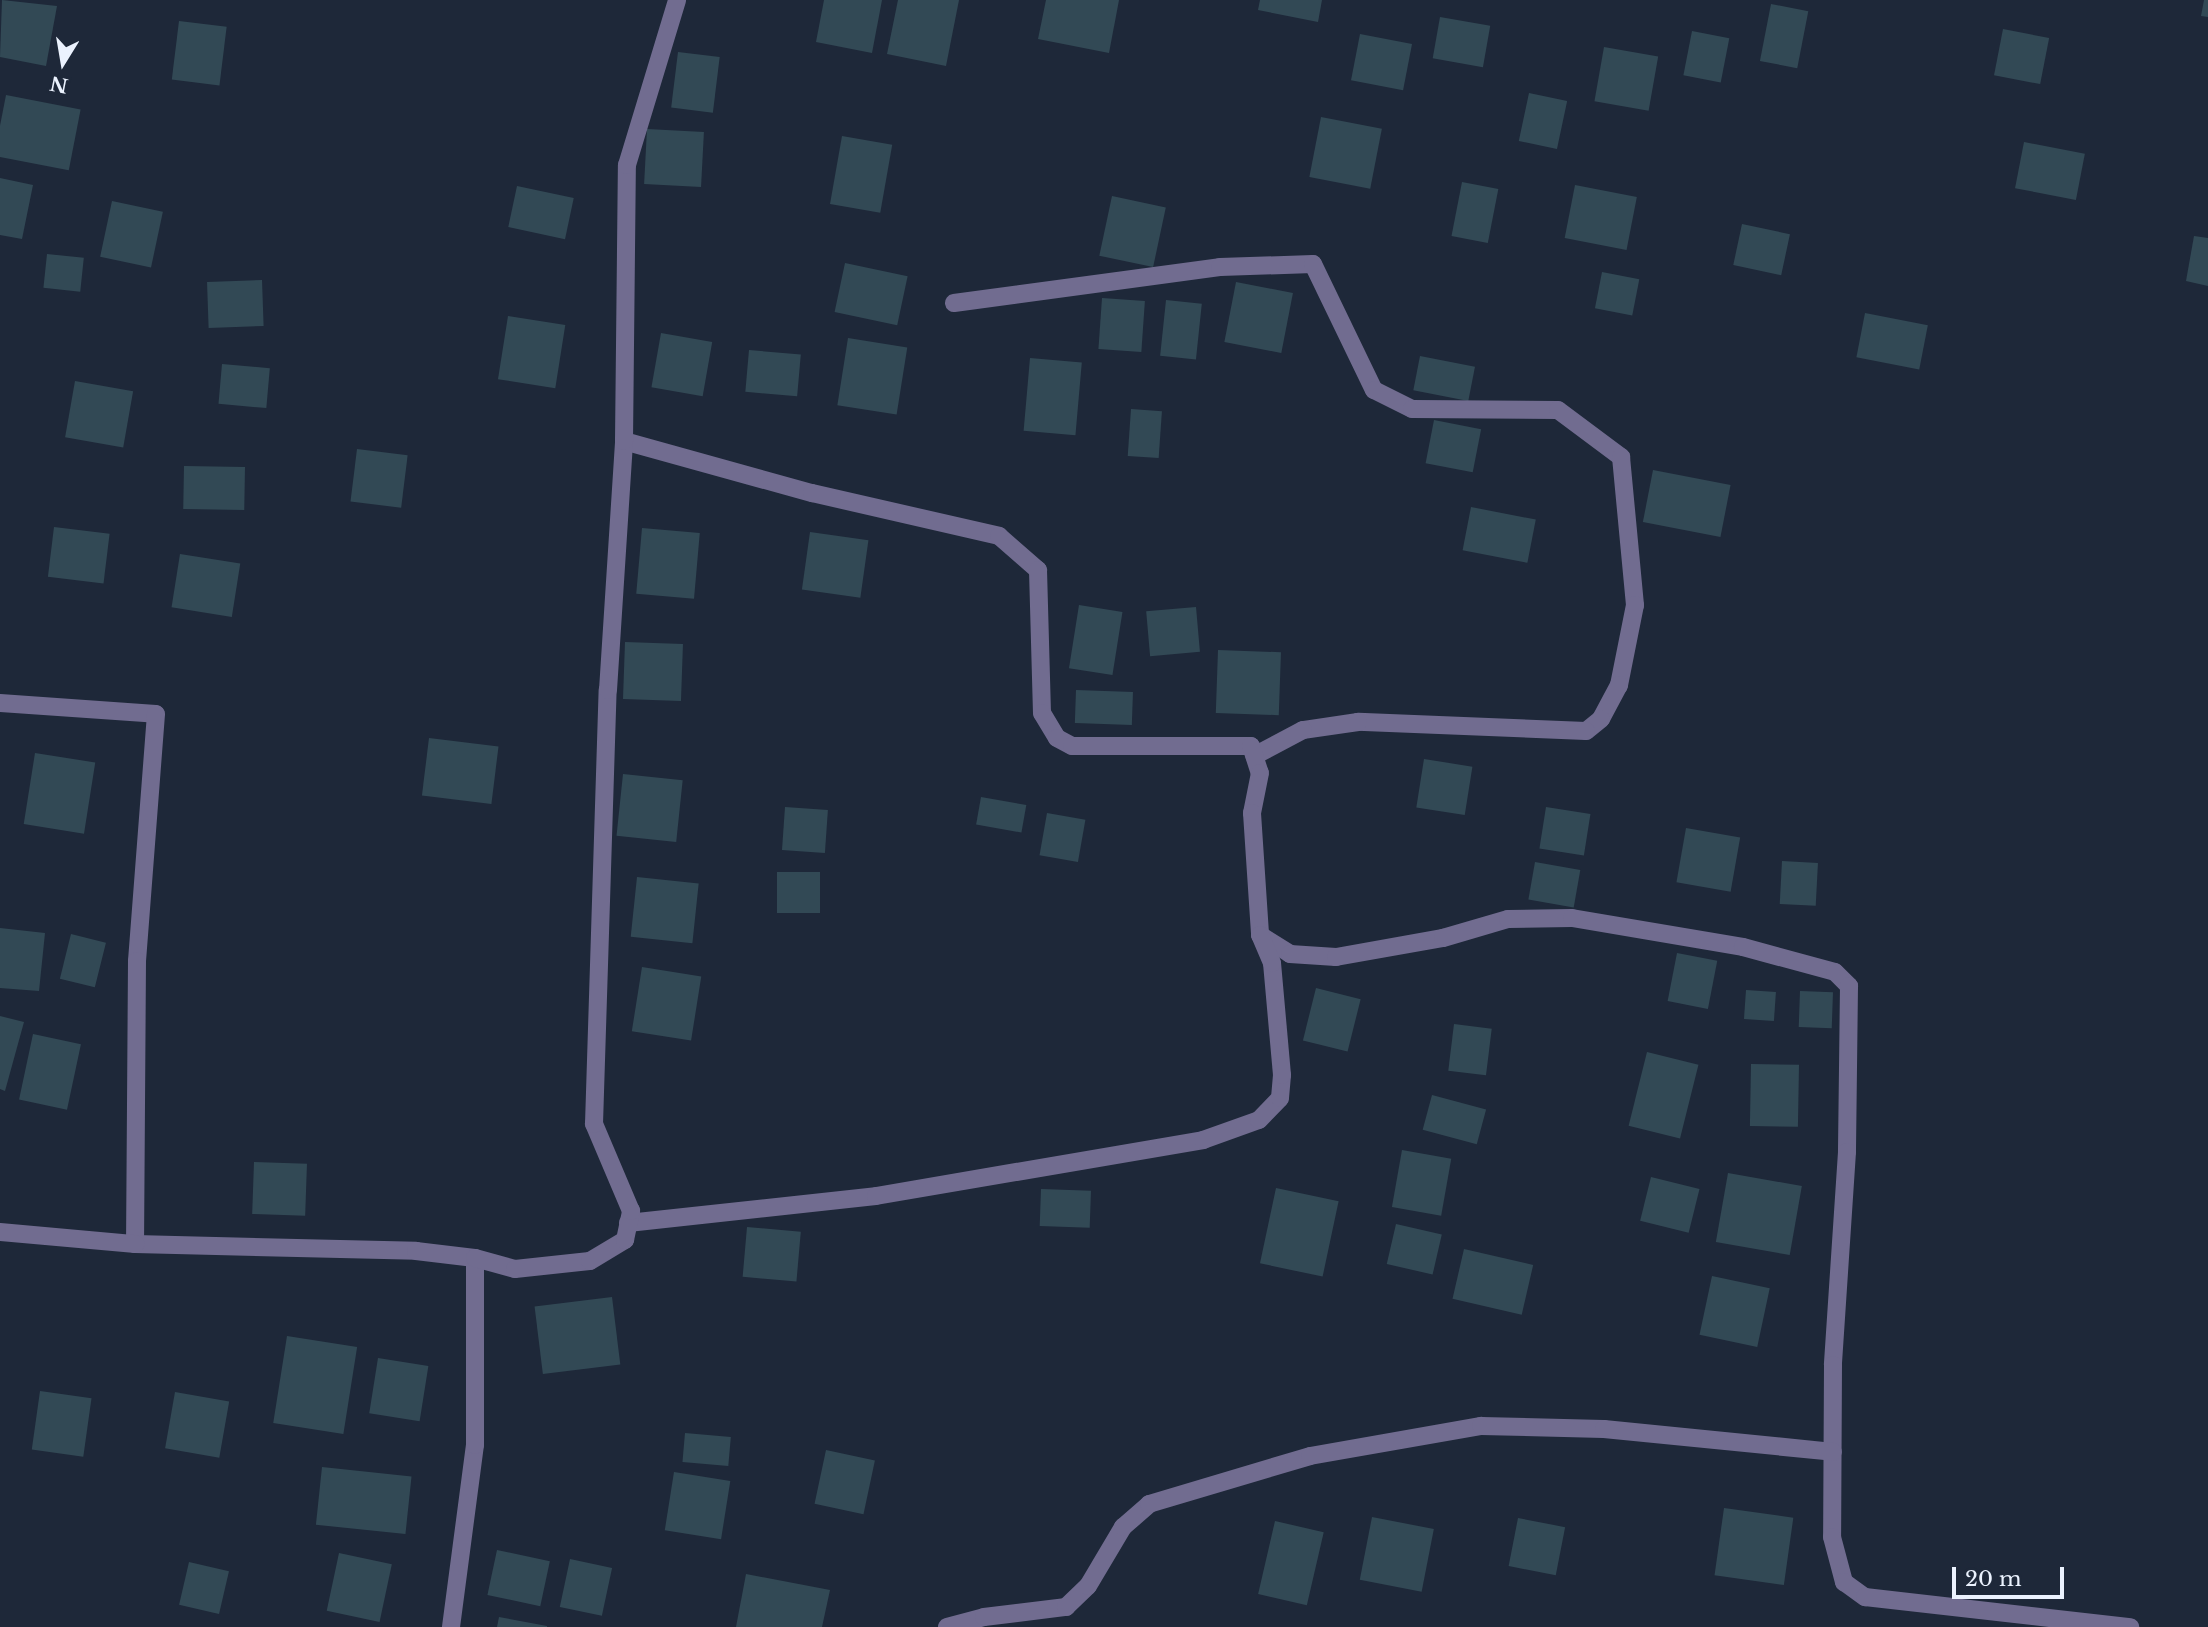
<!DOCTYPE html>
<style>
body{margin:0}
#map{position:relative;width:2208px;height:1627px;overflow:hidden;background:#1e2839;font-family:"Libre Baskerville",serif}
div>[style]{position:absolute}
[style*='--x']{left:calc(var(--x)*1px);top:calc(var(--y)*1px);width:calc(var(--w)*1px);rotate:calc(var(--a)*1deg)}
.building>*{inset:0;background:#324955;transform-origin:0 0}
.minor>*{height:18px;margin:-9px;padding:0 9px;transform-origin:9px;border-radius:9px;background:#716c90}
span{translate:-50% -50%;white-space:nowrap;text-align:center;line-height:1.15;-webkit-text-stroke:5px #1e2839;paint-order:stroke}
.north{position:absolute;left:28px;top:28px;width:70px;height:70px;-webkit-text-stroke:5px #1e2839;paint-order:stroke;rotate:191deg;font-size:19px;font-weight:700;line-height:28px;text-align:center;color:#ebf2fe}
.north::after{content:'';display:block;margin:auto;width:24px;height:32px;background:#ebf2fe;clip-path:polygon(50% 0,100% 100%,50% 72%,0 100%)}
.scale{position:absolute;left:1952px;top:1567px;width:112px;height:32px;box-sizing:border-box;border:4px solid #ebf2fe;border-top:0;padding-left:9px;font-size:21px;line-height:24px;white-space:nowrap;color:#ebf2fe;-webkit-text-stroke:5px #1e2839;paint-order:stroke}
</style>
<div id="map">
<div class="building">
<div style="clip-path:polygon(2px 0,57px 6px,46px 66px,0 57px)"></div>
<div style="clip-path:polygon(824px 0,882px 0,872px 53px,816px 42px)"></div>
<div style="clip-path:polygon(898px 0,959px 0,946px 66px,887px 54px)"></div>
<div style="clip-path:polygon(1046px 0,1119px 0,1109px 53px,1038px 39px)"></div>
<div style="clip-path:polygon(1260px 0,1322px 0,1318px 22px,1258px 10px)"></div>
<div style="clip-path:polygon(2204px 0,2208px 0,2208px 17px,2201px 16px)"></div>
<div style="left:1771px;top:4px;width:38px;height:58px;rotate:11deg"></div>
<div style="left:1440px;top:17px;width:51px;height:42px;rotate:10deg"></div>
<div style="left:179px;top:21px;width:48px;height:59px;rotate:7deg"></div>
<div style="left:2003px;top:29px;width:47px;height:47px;rotate:11deg"></div>
<div style="left:1692px;top:31px;width:38px;height:45px;rotate:11deg"></div>
<div style="left:1360px;top:34px;width:53px;height:47px;rotate:11deg"></div>
<div style="left:1604px;top:47px;width:55px;height:55px;rotate:10deg"></div>
<div style="left:678px;top:52px;width:42px;height:56px;rotate:7deg"></div>
<div style="left:1529px;top:93px;width:39px;height:49px;rotate:12deg"></div>
<div style="left:6px;top:95px;width:76px;height:62px;rotate:11deg"></div>
<div style="left:1321px;top:117px;width:62px;height:61px;rotate:11deg"></div>
<div style="left:647px;top:129px;width:57px;height:55px;rotate:3deg"></div>
<div style="left:842px;top:136px;width:51px;height:69px;rotate:10deg"></div>
<div style="left:2024px;top:142px;width:62px;height:47px;rotate:11deg"></div>
<div style="clip-path:polygon(0 178px,33px 185px,22px 239px,0 235px)"></div>
<div style="left:1462px;top:182px;width:37px;height:55px;rotate:11deg"></div>
<div style="left:1575px;top:185px;width:63px;height:54px;rotate:11deg"></div>
<div style="left:517px;top:186px;width:58px;height:42px;rotate:12deg"></div>
<div style="left:1112px;top:196px;width:55px;height:61px;rotate:12deg"></div>
<div style="left:112px;top:201px;width:52px;height:57px;rotate:12deg"></div>
<div style="left:1742px;top:224px;width:49px;height:42px;rotate:12deg"></div>
<div style="clip-path:polygon(2194px 236px,2208px 238px,2208px 286px,2186px 281px)"></div>
<div style="left:47px;top:254px;width:37px;height:34px;rotate:6deg"></div>
<div style="left:845px;top:263px;width:64px;height:50px;rotate:12deg"></div>
<div style="left:1602px;top:272px;width:38px;height:37px;rotate:11deg"></div>
<div style="left:262px;top:280px;width:46px;height:55px;rotate:88deg"></div>
<div style="left:1236px;top:282px;width:58px;height:61px;rotate:11deg"></div>
<div style="left:1102px;top:298px;width:43px;height:51px;rotate:4deg"></div>
<div style="left:1166px;top:300px;width:36px;height:56px;rotate:6deg"></div>
<div style="left:1865px;top:313px;width:64px;height:45px;rotate:11deg"></div>
<div style="left:508px;top:316px;width:58px;height:64px;rotate:9deg"></div>
<div style="left:661px;top:333px;width:52px;height:55px;rotate:10deg"></div>
<div style="left:848px;top:338px;width:60px;height:68px;rotate:9deg"></div>
<div style="left:749px;top:350px;width:52px;height:42px;rotate:5deg"></div>
<div style="left:1420px;top:356px;width:56px;height:35px;rotate:11deg"></div>
<div style="left:1030px;top:358px;width:52px;height:73px;rotate:5deg"></div>
<div style="left:222px;top:364px;width:48px;height:40px;rotate:5deg"></div>
<div style="left:75px;top:381px;width:59px;height:57px;rotate:10deg"></div>
<div style="left:1131px;top:409px;width:31px;height:47px;rotate:4deg"></div>
<div style="left:1434px;top:420px;width:48px;height:44px;rotate:11deg"></div>
<div style="left:357px;top:449px;width:51px;height:53px;rotate:7deg"></div>
<div style="left:184px;top:466px;width:61px;height:43px;rotate:1deg"></div>
<div style="left:1653px;top:470px;width:79px;height:53px;rotate:11deg"></div>
<div style="left:1471px;top:507px;width:66px;height:44px;rotate:11deg"></div>
<div style="left:54px;top:527px;width:56px;height:50px;rotate:7deg"></div>
<div style="left:642px;top:528px;width:58px;height:66px;rotate:5deg"></div>
<div style="left:810px;top:532px;width:59px;height:58px;rotate:8deg"></div>
<div style="left:180px;top:554px;width:61px;height:54px;rotate:9deg"></div>
<div style="left:1079px;top:605px;width:44px;height:64px;rotate:9deg"></div>
<div style="left:1196px;top:607px;width:45px;height:50px;rotate:85deg"></div>
<div style="left:625px;top:642px;width:58px;height:57px;rotate:2deg"></div>
<div style="left:1218px;top:650px;width:63px;height:63px;rotate:2deg"></div>
<div style="left:1076px;top:690px;width:57px;height:33px;rotate:2deg"></div>
<div style="left:429px;top:738px;width:70px;height:58px;rotate:7deg"></div>
<div style="left:35px;top:753px;width:61px;height:72px;rotate:9deg"></div>
<div style="left:1424px;top:759px;width:49px;height:49px;rotate:9deg"></div>
<div style="left:623px;top:774px;width:60px;height:62px;rotate:6deg"></div>
<div style="left:981px;top:797px;width:46px;height:28px;rotate:10deg"></div>
<div style="left:785px;top:807px;width:43px;height:43px;rotate:4deg"></div>
<div style="left:1546px;top:807px;width:45px;height:42px;rotate:9deg"></div>
<div style="left:1047px;top:813px;width:39px;height:43px;rotate:10deg"></div>
<div style="left:1686px;top:828px;width:55px;height:55px;rotate:10deg"></div>
<div style="left:1782px;top:861px;width:36px;height:43px;rotate:3deg"></div>
<div style="left:1535px;top:862px;width:46px;height:38px;rotate:10deg"></div>
<div style="left:820px;top:872px;width:41px;height:43px;rotate:90deg"></div>
<div style="left:637px;top:877px;width:62px;height:60px;rotate:6deg"></div>
<div style="clip-path:polygon(0 928px,45px 933px,39px 991px,0 988px)"></div>
<div style="left:71px;top:934px;width:36px;height:46px;rotate:14deg"></div>
<div style="left:1677px;top:953px;width:41px;height:49px;rotate:11deg"></div>
<div style="left:642px;top:967px;width:60px;height:65px;rotate:9deg"></div>
<div style="left:1316px;top:988px;width:46px;height:54px;rotate:14deg"></div>
<div style="left:1746px;top:990px;width:30px;height:29px;rotate:4deg"></div>
<div style="left:1800px;top:991px;width:33px;height:36px;rotate:2deg"></div>
<div style="clip-path:polygon(0 1016px,24px 1022px,5px 1091px,0 1089px)"></div>
<div style="left:1454px;top:1024px;width:38px;height:47px;rotate:7deg"></div>
<div style="left:33px;top:1034px;width:49px;height:67px;rotate:12deg"></div>
<div style="left:1647px;top:1052px;width:53px;height:76px;rotate:14deg"></div>
<div style="left:1751px;top:1064px;width:48px;height:62px;rotate:1deg"></div>
<div style="left:1432px;top:1095px;width:56px;height:36px;rotate:15deg"></div>
<div style="left:1402px;top:1150px;width:50px;height:58px;rotate:10deg"></div>
<div style="left:254px;top:1162px;width:53px;height:52px;rotate:2deg"></div>
<div style="left:1728px;top:1173px;width:75px;height:70px;rotate:10deg"></div>
<div style="left:1651px;top:1177px;width:50px;height:45px;rotate:14deg"></div>
<div style="left:1276px;top:1188px;width:64px;height:77px;rotate:12deg"></div>
<div style="left:1041px;top:1189px;width:50px;height:37px;rotate:2deg"></div>
<div style="left:1396px;top:1224px;width:47px;height:41px;rotate:13deg"></div>
<div style="left:747px;top:1227px;width:54px;height:50px;rotate:5deg"></div>
<div style="left:1464px;top:1249px;width:71px;height:51px;rotate:13deg"></div>
<div style="left:1712px;top:1276px;width:59px;height:60px;rotate:12deg"></div>
<div style="left:612px;top:1297px;width:68px;height:78px;rotate:83deg"></div>
<div style="left:287px;top:1336px;width:71px;height:88px;rotate:9deg"></div>
<div style="left:378px;top:1358px;width:51px;height:56px;rotate:9deg"></div>
<div style="left:40px;top:1391px;width:52px;height:59px;rotate:8deg"></div>
<div style="left:175px;top:1392px;width:55px;height:57px;rotate:10deg"></div>
<div style="left:685px;top:1433px;width:46px;height:29px;rotate:5deg"></div>
<div style="left:826px;top:1450px;width:50px;height:55px;rotate:12deg"></div>
<div style="left:322px;top:1467px;width:90px;height:58px;rotate:6deg"></div>
<div style="left:674px;top:1472px;width:57px;height:59px;rotate:9deg"></div>
<div style="left:1724px;top:1508px;width:70px;height:68px;rotate:8deg"></div>
<div style="left:1372px;top:1517px;width:63px;height:64px;rotate:11deg"></div>
<div style="left:1518px;top:1518px;width:48px;height:49px;rotate:11deg"></div>
<div style="left:1275px;top:1521px;width:50px;height:75px;rotate:13deg"></div>
<div style="left:497px;top:1550px;width:54px;height:46px;rotate:12deg"></div>
<div style="left:339px;top:1553px;width:54px;height:59px;rotate:12deg"></div>
<div style="left:570px;top:1559px;width:43px;height:49px;rotate:12deg"></div>
<div style="left:189px;top:1562px;width:41px;height:44px;rotate:13deg"></div>
<div style="clip-path:polygon(746px 1574px,830px 1590px,822px 1627px,736px 1627px)"></div>
<div style="clip-path:polygon(499px 1617px,547px 1626px,547px 1627px,497px 1627px)"></div>
</div>
<div class="minor">
<div style="--x:954;--y:303;--w:268;--a:-7.7"></div>
<div style="--x:1220;--y:267;--w:93;--a:-1.8"></div>
<div style="--x:1313;--y:264;--w:140;--a:64.2"></div>
<div style="--x:1374;--y:390;--w:42;--a:26.6"></div>
<div style="--x:1412;--y:409;--w:146;--a:0.4"></div>
<div style="--x:1558;--y:410;--w:79;--a:36.7"></div>
<div style="--x:1621;--y:457;--w:149;--a:84.6"></div>
<div style="--x:1635;--y:605;--w:82;--a:101.3"></div>
<div style="--x:1619;--y:685;--w:38;--a:118"></div>
<div style="--x:1601;--y:719;--w:19;--a:141"></div>
<div style="--x:1586;--y:731;--w:228;--a:-177.7"></div>
<div style="--x:1358;--y:722;--w:56;--a:171.7"></div>
<div style="--x:1303;--y:730;--w:55;--a:152"></div>
<div style="--x:624;--y:441;--w:195;--a:15.5"></div>
<div style="--x:812;--y:493;--w:192;--a:12.9"></div>
<div style="--x:999;--y:536;--w:52;--a:41.1"></div>
<div style="--x:1038;--y:570;--w:143;--a:88.4"></div>
<div style="--x:1042;--y:713;--w:29;--a:59"></div>
<div style="--x:1057;--y:738;--w:17;--a:28"></div>
<div style="--x:1072;--y:746;--w:179;--a:0"></div>
<div style="--x:1251;--y:746;--w:28;--a:72"></div>
<div style="--x:1260;--y:773;--w:41;--a:101.3"></div>
<div style="--x:1252;--y:813;--w:122;--a:86.2"></div>
<div style="--x:1260;--y:935;--w:36;--a:32"></div>
<div style="--x:1290;--y:954;--w:46;--a:3.7"></div>
<div style="--x:1336;--y:957;--w:109;--a:-10.1"></div>
<div style="--x:1443;--y:938;--w:68;--a:-16.3"></div>
<div style="--x:1508;--y:919;--w:64;--a:-0.9"></div>
<div style="--x:1572;--y:918;--w:173;--a:9.6"></div>
<div style="--x:1743;--y:947;--w:95;--a:15.2"></div>
<div style="--x:1835;--y:972;--w:20;--a:45"></div>
<div style="--x:1849;--y:986;--w:166;--a:90.7"></div>
<div style="--x:1847;--y:1152;--w:213;--a:93.8"></div>
<div style="--x:1833;--y:1365;--w:172;--a:90.3"></div>
<div style="--x:1832;--y:1537;--w:47;--a:75.1"></div>
<div style="--x:1844;--y:1582;--w:26;--a:36"></div>
<div style="--x:1865;--y:1597;--w:267;--a:6.5"></div>
<div style="--x:0;--y:703;--w:156;--a:4"></div>
<div style="--x:156;--y:714;--w:248;--a:94.4"></div>
<div style="--x:137;--y:961;--w:283;--a:90.4"></div>
<div style="--x:135;--y:1244;--w:281;--a:1.4"></div>
<div style="--x:416;--y:1251;--w:59;--a:6.8"></div>
<div style="--x:628;--y:1223;--w:249;--a:-6.2"></div>
<div style="--x:876;--y:1196;--w:332;--a:-9.7"></div>
<div style="--x:1203;--y:1140;--w:59;--a:-19.7"></div>
<div style="--x:1259;--y:1120;--w:30;--a:-46"></div>
<div style="--x:1280;--y:1098;--w:23;--a:-85"></div>
<div style="--x:1282;--y:1075;--w:112;--a:-95.1"></div>
<div style="--x:1272;--y:963;--w:30;--a:-113"></div>
<div style="--x:0;--y:1232;--w:136;--a:5.1"></div>
<div style="--x:451;--y:1627;--w:184;--a:-82.5"></div>
<div style="--x:475;--y:1445;--w:187;--a:-90"></div>
<div style="--x:475;--y:1258;--w:41;--a:15.4"></div>
<div style="--x:515;--y:1269;--w:75;--a:-6.1"></div>
<div style="--x:590;--y:1261;--w:41;--a:-31"></div>
<div style="--x:625;--y:1240;--w:30;--a:-78"></div>
<div style="--x:631;--y:1211;--w:95;--a:-113"></div>
<div style="--x:594;--y:1124;--w:434;--a:-88.2"></div>
<div style="--x:608;--y:690;--w:250;--a:-86.3"></div>
<div style="--x:624;--y:441;--w:276;--a:-89.4"></div>
<div style="--x:627;--y:165;--w:172;--a:-73.1"></div>
<div style="--x:947;--y:1627;--w:38;--a:-15"></div>
<div style="--x:984;--y:1617;--w:83;--a:-7"></div>
<div style="--x:1066;--y:1607;--w:30;--a:-44"></div>
<div style="--x:1088;--y:1586;--w:69;--a:-59.3"></div>
<div style="--x:1123;--y:1527;--w:35;--a:-41"></div>
<div style="--x:1149;--y:1504;--w:168;--a:-16.6"></div>
<div style="--x:1310;--y:1456;--w:174;--a:-10"></div>
<div style="--x:1481;--y:1426;--w:123;--a:1.4"></div>
<div style="--x:1604;--y:1429;--w:230;--a:5.7"></div>
</div>
<div class="north">N</div>
<div class="scale">20 m</div>
</div>
